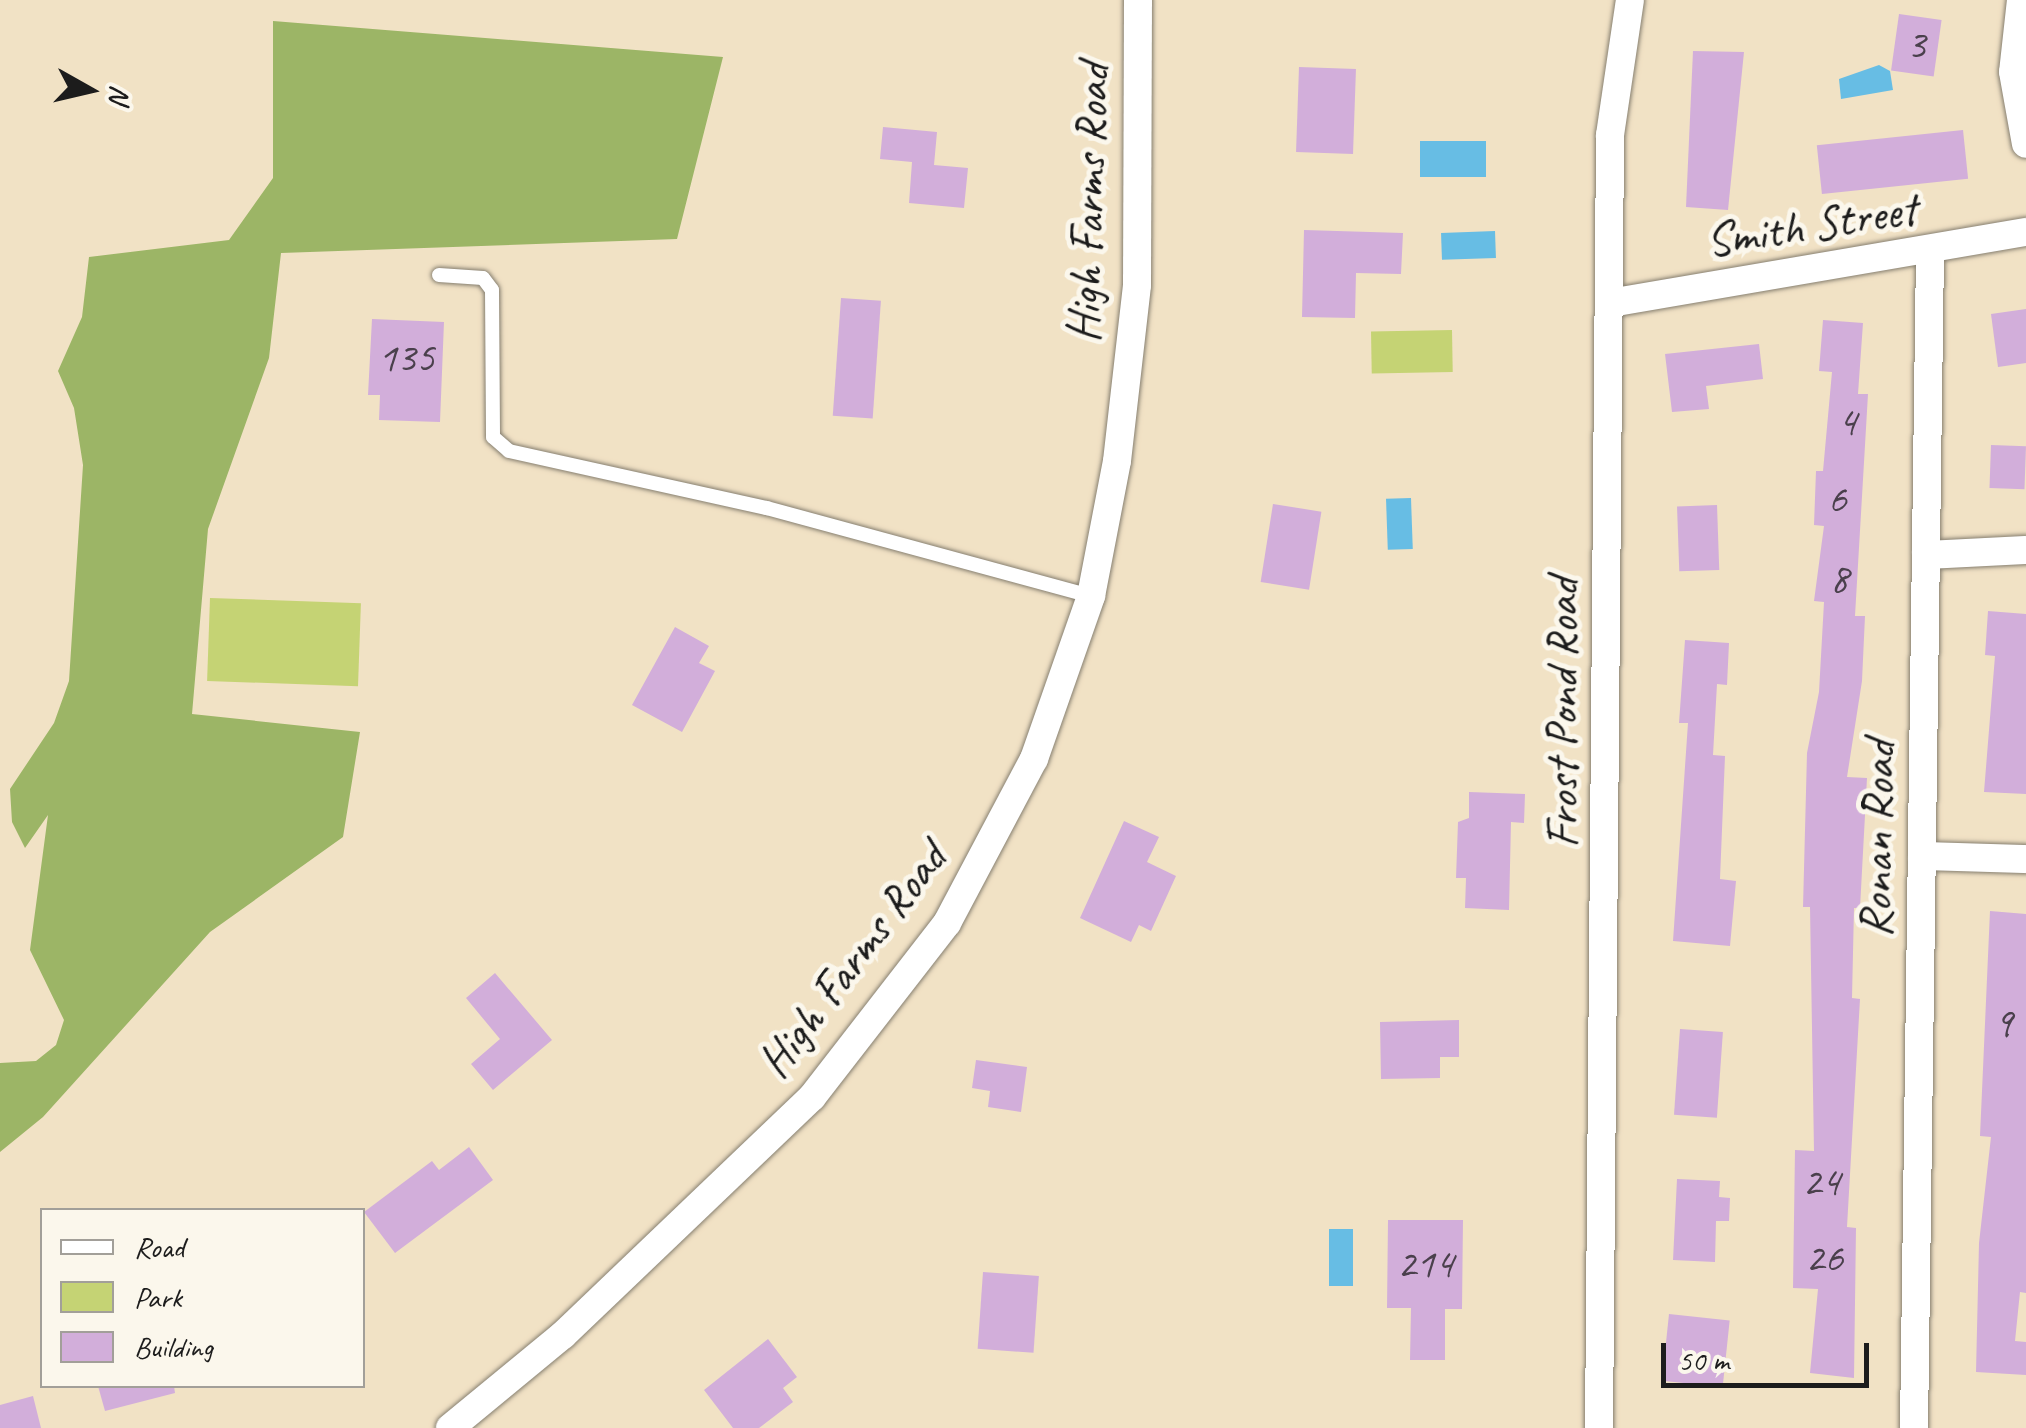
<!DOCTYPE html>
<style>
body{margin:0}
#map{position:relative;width:2026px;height:1428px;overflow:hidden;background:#f1e2c5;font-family:Caveat,sans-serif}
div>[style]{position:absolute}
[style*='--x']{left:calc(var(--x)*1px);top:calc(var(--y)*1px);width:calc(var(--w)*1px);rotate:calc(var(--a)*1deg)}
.green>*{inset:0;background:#c5d374;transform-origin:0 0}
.forest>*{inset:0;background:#9cb566}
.water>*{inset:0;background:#67bde4;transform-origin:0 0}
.building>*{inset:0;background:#d2aeda;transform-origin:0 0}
.roads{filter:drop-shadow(0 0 2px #867f70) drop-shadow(0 0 2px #867f70)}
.service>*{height:14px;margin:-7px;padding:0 7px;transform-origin:7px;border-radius:7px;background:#fff}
.minor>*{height:28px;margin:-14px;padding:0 14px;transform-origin:14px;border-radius:14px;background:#fff}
span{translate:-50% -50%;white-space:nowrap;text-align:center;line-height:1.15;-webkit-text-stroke:10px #fbf7ec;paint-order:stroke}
.number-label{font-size:42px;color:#4a404c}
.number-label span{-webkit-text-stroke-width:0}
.street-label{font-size:48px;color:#1c1c1c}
.legend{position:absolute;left:40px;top:1208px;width:325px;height:180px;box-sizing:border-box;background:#fbf7ec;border:2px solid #a29f99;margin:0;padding:12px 18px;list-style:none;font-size:30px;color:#1c1c1c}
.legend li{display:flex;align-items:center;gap:20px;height:50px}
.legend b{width:50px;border:2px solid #a29f99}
.north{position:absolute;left:40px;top:40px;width:100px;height:100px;-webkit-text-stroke:8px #fbf7ec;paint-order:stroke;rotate:98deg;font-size:28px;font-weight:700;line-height:40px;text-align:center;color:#1c1c1c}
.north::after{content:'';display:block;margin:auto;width:35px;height:45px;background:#1c1c1c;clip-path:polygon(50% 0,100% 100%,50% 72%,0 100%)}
.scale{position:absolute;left:1661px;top:1343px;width:208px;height:45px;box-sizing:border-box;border:5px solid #1c1c1c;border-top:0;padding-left:12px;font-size:30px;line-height:35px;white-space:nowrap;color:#1c1c1c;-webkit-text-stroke:8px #fbf7ec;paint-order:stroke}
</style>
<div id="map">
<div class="green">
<div style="left:1452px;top:330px;width:42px;height:81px;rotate:89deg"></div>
<div style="left:210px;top:598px;width:151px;height:83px;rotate:2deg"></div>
</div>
<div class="forest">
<div style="clip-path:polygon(273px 21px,723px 57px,677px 239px,281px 253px,269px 358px,208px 529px,192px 714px,360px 732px,343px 837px,210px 932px,43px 1117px,0 1152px,0 1063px,36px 1061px,56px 1045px,64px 1020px,30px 950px,48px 815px,25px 848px,12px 822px,10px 789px,54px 723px,69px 681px,83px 465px,74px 408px,58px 371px,82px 317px,89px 257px,229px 240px,273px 178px)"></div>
</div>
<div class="water">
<div style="clip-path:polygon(1879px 65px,1890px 71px,1893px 90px,1841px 99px,1839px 79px)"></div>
<div style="left:1420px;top:141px;width:66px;height:36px"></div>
<div style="left:1495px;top:231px;width:27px;height:54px;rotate:88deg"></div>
<div style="left:1411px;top:498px;width:51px;height:25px;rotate:88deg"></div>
<div style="left:1329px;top:1229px;width:24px;height:57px"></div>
</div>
<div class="building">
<div style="left:1899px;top:14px;width:43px;height:57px;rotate:8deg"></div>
<div style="clip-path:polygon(1693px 51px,1744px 52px,1728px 210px,1686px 207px)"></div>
<div style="left:1299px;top:67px;width:57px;height:85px;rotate:2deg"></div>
<div style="clip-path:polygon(883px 127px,937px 132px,934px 165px,968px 168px,964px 208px,909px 203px,912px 162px,880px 159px)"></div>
<div style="left:1963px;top:130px;width:49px;height:147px;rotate:84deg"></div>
<div style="clip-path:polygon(1304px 230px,1403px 233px,1401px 274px,1356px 273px,1355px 318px,1302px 317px)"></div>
<div style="left:841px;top:298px;width:40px;height:118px;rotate:4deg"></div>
<div style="clip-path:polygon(2026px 309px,2026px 363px,1998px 367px,1991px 314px)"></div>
<div style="clip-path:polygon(372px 319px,444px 322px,440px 422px,379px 420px,380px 395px,368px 395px)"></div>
<div style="clip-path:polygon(1823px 320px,1863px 323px,1858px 394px,1868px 394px,1855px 616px,1865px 616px,1862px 681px,1847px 777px,1867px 778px,1860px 908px,1854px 908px,1852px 998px,1860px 999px,1847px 1227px,1856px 1228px,1854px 1378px,1810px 1373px,1818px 1289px,1793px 1288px,1795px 1150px,1814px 1151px,1810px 907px,1803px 907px,1807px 753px,1819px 692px,1824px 602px,1814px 601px,1824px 526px,1814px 525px,1816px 471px,1823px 471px,1832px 372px,1819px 371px)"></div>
<div style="clip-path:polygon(1759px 344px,1763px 379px,1706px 386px,1709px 409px,1672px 412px,1665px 354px)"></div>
<div style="left:1991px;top:445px;width:35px;height:43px;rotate:2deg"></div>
<div style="left:1273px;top:504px;width:49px;height:79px;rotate:9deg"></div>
<div style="left:1717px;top:505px;width:65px;height:40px;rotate:88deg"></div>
<div style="clip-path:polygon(1988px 611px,2026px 614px,2026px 794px,1984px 792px,1995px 656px,1985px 655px)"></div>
<div style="clip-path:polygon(675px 627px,709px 646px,699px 663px,715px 671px,682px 732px,632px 705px)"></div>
<div style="clip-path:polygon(1685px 640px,1729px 643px,1727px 685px,1717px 684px,1713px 755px,1725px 756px,1720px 879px,1736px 881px,1730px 946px,1673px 941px,1688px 723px,1679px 723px)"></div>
<div style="clip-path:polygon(1469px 792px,1525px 794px,1524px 823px,1511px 822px,1509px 910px,1465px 908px,1466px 878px,1456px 878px,1458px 822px,1469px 818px)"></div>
<div style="clip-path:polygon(1124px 821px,1159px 837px,1147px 862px,1176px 876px,1151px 931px,1139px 925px,1131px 942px,1080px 918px)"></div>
<div style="clip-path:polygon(1990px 911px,2026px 914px,2026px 1293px,2020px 1292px,2015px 1341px,2026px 1342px,2026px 1375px,1976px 1372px,1979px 1243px,1991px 1137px,1980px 1136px)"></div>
<div style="clip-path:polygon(495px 973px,552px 1040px,493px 1090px,471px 1064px,500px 1039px,466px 998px)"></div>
<div style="clip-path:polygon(1459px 1020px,1459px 1057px,1440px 1057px,1440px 1078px,1381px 1079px,1380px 1022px)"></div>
<div style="left:1680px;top:1029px;width:43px;height:86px;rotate:4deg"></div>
<div style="clip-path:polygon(976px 1060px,1027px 1067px,1021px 1112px,988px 1107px,990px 1091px,972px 1088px)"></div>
<div style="clip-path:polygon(469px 1147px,493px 1180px,395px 1253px,364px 1212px,432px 1161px,439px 1170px)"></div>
<div style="clip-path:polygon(1677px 1179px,1720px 1181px,1719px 1197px,1730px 1198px,1729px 1221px,1716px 1221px,1715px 1262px,1673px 1260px)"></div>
<div style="clip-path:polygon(1388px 1220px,1463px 1220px,1462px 1309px,1445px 1309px,1445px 1360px,1410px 1360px,1411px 1308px,1387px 1308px)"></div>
<div style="left:983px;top:1272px;width:56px;height:77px;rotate:4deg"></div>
<div style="left:1669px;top:1314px;width:61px;height:67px;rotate:6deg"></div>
<div style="clip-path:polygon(768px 1339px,797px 1377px,783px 1388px,793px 1402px,759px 1428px,733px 1428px,704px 1390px)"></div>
<div style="clip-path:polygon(98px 1386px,174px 1386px,175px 1393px,105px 1411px)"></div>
<div style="clip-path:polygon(33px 1396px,41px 1428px,0 1428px,0 1405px)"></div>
</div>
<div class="roads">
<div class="service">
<div style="--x:439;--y:275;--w:44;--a:3.9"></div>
<div style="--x:483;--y:278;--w:15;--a:53"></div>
<div style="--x:492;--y:290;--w:147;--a:89.6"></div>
<div style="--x:493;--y:437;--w:21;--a:41"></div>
<div style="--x:509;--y:451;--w:264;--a:12.5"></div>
<div style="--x:767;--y:508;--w:336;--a:15.2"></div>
</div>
<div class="minor">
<div style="--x:2021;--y:0;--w:72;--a:96.3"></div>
<div style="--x:2013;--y:72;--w:73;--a:79.8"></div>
<div style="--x:1610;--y:303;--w:422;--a:-9.7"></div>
<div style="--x:1926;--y:555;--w:100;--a:-2.9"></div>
<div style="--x:1922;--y:856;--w:104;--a:1.7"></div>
<div style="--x:450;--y:1428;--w:146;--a:-39.5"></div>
<div style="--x:563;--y:1335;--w:344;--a:-43.7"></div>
<div style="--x:812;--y:1097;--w:220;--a:-52.2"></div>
<div style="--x:947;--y:923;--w:186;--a:-62.1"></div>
<div style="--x:1034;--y:759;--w:173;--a:-70.7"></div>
<div style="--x:1091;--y:596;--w:137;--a:-79.1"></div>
<div style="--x:1117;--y:461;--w:177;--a:-83.5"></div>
<div style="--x:1137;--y:285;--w:285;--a:-89.8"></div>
<div style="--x:1599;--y:1428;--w:1293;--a:-89.51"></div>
<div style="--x:1610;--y:135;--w:136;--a:-81.6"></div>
<div style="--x:1914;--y:1428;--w:1176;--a:-89.22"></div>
</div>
</div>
<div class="number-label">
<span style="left:1916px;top:45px">3</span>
<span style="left:406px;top:358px">135</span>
<span style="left:1847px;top:422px">4</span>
<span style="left:1837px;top:499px">6</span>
<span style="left:1839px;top:579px">8</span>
<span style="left:2003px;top:1023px">9</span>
<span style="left:1821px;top:1182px">24</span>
<span style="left:1824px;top:1258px">26</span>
<span style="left:1425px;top:1264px">214</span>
</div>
<div class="street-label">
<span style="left:1088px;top:203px;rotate:-88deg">High Farms Road</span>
<span style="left:1811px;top:225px;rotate:-9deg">Smith Street</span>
<span style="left:1562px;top:713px;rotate:-90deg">Frost Pond Road</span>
<span style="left:1877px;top:839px;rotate:-89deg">Ronan Road</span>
<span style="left:852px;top:960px;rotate:-53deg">High Farms Road</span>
</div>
<ul class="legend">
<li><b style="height:12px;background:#fff"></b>Road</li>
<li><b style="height:28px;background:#c5d374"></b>Park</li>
<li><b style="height:28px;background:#d2aeda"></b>Building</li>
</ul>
<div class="north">N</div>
<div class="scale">50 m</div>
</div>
